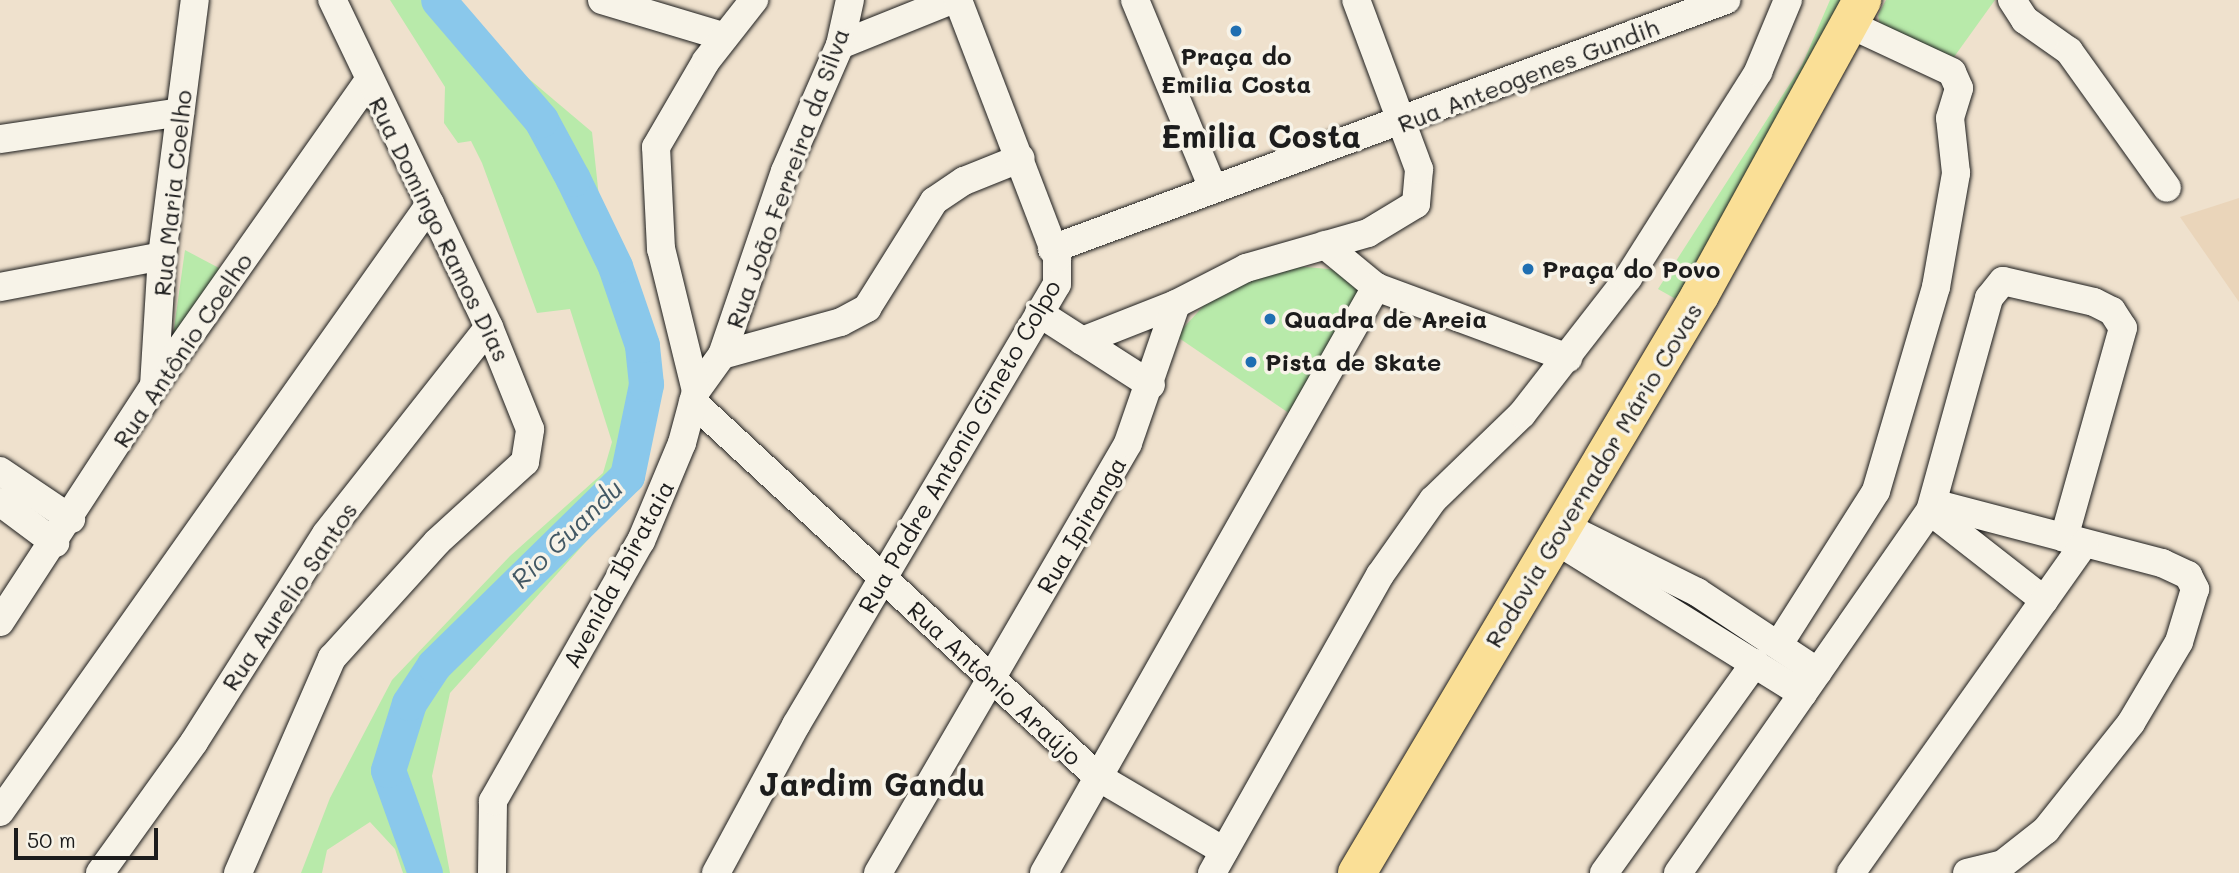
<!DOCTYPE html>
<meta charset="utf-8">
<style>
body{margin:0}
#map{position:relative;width:2239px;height:873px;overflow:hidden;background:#efe1cd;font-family:Mali,sans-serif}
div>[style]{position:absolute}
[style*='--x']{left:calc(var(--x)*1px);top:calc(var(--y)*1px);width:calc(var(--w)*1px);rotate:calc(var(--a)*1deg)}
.built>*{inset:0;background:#ead5ba}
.green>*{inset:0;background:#b8eaaa}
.river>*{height:35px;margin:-17.5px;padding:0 17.5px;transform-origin:17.5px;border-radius:17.5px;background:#8ac8eb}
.roads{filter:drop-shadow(0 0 2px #1c1c1c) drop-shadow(0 0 2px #1c1c1c)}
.minor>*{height:28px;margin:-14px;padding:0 14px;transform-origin:14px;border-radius:14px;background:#f7f3e8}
.highway>*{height:38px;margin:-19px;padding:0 19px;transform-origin:19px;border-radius:19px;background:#fadf96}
.dots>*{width:19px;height:19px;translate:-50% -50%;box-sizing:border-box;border:4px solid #f7f3e8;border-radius:50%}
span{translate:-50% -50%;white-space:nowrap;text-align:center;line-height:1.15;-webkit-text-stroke:7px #f7f3e8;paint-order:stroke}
.poi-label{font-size:24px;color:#1c1c1c;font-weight:700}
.left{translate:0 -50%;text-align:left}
.street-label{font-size:24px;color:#1c1c1c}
.water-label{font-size:26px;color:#425864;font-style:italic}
.district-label{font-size:32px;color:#1c1c1c;font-weight:700}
.scale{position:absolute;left:14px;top:828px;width:144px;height:32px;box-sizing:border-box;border:4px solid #1c1c1c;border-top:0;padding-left:9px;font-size:21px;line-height:24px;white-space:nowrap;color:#1c1c1c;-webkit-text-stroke:5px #f7f3e8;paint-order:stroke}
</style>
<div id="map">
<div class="built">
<div style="clip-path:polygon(2239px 198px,2239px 302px,2180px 217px)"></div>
</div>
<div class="green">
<div style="clip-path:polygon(390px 0,459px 0,515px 67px,592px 132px,601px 216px,654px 356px,655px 406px,638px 484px,450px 693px,432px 776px,450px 873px,403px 873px,395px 849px,370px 822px,327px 850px,322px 873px,301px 873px,330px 798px,392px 680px,510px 556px,603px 473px,612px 442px,570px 309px,537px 313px,482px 163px,471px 141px,458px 143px,444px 123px,445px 87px)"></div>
<div style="clip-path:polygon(1830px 0,1859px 0,1681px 302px,1658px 289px,1802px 65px)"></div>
<div style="clip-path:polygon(1886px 0,1995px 0,1954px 57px,1881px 29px,1878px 15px)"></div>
<div style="clip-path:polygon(185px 250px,234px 276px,172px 343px)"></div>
<div style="clip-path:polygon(1271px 264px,1340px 270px,1368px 299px,1296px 418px,1176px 336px,1207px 302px)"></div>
</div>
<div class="river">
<div style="--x:425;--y:873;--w:109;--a:-109.8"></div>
<div style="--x:388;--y:770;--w:70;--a:-72.6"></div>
<div style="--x:409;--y:703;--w:45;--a:-56.7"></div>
<div style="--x:434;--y:665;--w:270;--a:-44.4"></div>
<div style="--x:627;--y:476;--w:94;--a:-78.3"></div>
<div style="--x:646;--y:384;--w:39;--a:-96"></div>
<div style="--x:642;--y:345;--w:83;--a:-108.9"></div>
<div style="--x:615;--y:266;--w:97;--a:-115.8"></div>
<div style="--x:573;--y:179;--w:67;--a:-118.5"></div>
<div style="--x:541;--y:120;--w:158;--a:-130.6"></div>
</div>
<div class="roads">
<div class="minor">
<div style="--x:602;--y:0;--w:128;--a:16.7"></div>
<div style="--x:1135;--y:0;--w:204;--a:67.5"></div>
<div style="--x:2012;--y:0;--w:24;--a:57"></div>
<div style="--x:2025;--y:20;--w:54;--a:35.2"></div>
<div style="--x:2069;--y:51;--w:168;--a:54.4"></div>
<div style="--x:840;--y:45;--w:121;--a:-21.9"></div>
<div style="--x:0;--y:139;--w:182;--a:-8.5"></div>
<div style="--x:1325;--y:245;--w:66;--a:39.5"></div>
<div style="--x:1376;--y:287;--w:205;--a:20.3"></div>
<div style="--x:1052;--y:249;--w:719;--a:-20.28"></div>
<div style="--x:0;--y:287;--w:165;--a:-10.8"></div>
<div style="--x:1039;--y:313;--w:133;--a:32.7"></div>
<div style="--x:1082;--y:341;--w:101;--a:-21.5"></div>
<div style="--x:722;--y:355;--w:194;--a:-71.1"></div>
<div style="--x:785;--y:171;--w:137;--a:-66.4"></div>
<div style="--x:840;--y:45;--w:46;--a:-77.5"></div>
<div style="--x:154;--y:386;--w:130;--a:-86.5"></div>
<div style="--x:162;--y:256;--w:258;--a:-82.7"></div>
<div style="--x:696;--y:391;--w:44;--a:-54.2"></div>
<div style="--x:722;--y:355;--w:123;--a:-15.5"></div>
<div style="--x:841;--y:322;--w:30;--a:-28"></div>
<div style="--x:867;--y:308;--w:126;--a:-57.9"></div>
<div style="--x:934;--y:201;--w:36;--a:-34"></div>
<div style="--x:964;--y:181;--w:61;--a:-22"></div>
<div style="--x:693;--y:402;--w:552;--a:42.8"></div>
<div style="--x:1098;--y:777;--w:146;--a:30.4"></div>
<div style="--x:0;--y:471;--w:86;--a:34.1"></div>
<div style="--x:0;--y:502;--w:69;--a:36.7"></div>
<div style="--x:1933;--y:503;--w:237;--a:14.7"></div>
<div style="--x:2162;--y:563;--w:29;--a:25"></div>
<div style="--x:2188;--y:575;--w:16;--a:63"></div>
<div style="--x:2195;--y:589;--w:55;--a:106.8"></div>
<div style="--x:2179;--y:642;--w:94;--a:120.7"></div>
<div style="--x:2131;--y:723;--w:137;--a:128.5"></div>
<div style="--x:2046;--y:830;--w:55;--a:141.7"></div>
<div style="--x:2003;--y:864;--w:37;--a:166"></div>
<div style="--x:1930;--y:511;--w:145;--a:38"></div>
<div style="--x:1562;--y:525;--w:151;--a:26.4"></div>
<div style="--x:1697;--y:592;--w:145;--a:33.5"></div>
<div style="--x:1554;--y:539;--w:293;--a:31.9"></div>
<div style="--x:0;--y:622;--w:282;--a:-56.9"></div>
<div style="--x:154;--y:386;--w:373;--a:-54.9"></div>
<div style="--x:1779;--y:644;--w:181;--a:-57.6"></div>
<div style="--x:1876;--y:491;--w:213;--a:-73.6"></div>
<div style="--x:1936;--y:287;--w:116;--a:-80"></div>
<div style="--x:1956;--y:173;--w:55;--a:-96.2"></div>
<div style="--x:1950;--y:118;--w:31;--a:-73"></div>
<div style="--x:1959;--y:88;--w:17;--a:-114"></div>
<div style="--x:1952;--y:72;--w:114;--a:-155"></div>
<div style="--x:0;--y:812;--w:745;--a:-54.73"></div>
<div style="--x:100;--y:873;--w:161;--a:-54.3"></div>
<div style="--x:194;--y:742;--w:246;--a:-57.6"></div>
<div style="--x:326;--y:534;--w:263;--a:-51.8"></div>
<div style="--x:238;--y:873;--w:235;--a:-66.4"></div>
<div style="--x:332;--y:658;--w:156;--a:-47.8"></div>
<div style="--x:437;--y:542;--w:119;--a:-42.3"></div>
<div style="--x:525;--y:462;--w:33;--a:-81"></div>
<div style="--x:530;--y:429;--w:110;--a:-111.9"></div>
<div style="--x:489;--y:327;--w:363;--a:-115.6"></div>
<div style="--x:492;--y:873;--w:72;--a:-89.2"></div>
<div style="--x:493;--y:801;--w:299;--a:-60.4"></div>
<div style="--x:641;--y:541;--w:106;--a:-67.3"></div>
<div style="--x:682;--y:443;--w:54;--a:-74.9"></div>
<div style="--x:696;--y:391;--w:146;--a:-103.8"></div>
<div style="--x:661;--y:249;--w:102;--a:-92.8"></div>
<div style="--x:656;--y:147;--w:99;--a:-59.8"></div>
<div style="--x:706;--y:61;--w:78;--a:-51.8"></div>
<div style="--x:716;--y:873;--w:168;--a:-61.6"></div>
<div style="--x:796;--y:725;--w:512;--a:-59.38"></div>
<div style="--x:1057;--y:284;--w:26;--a:-90"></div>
<div style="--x:1057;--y:258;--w:276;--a:-111"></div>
<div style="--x:878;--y:873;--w:497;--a:-59.8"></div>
<div style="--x:1128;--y:443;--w:147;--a:-70.9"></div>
<div style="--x:1176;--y:304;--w:79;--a:-27.2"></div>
<div style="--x:1246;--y:268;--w:127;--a:-16"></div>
<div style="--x:1368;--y:233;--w:56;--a:-31.1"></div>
<div style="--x:1416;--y:204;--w:35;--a:-85"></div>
<div style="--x:1419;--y:169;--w:180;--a:-110.4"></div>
<div style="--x:1044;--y:873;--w:674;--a:-60.47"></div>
<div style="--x:1212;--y:873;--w:342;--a:-60.6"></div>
<div style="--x:1380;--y:575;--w:92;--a:-54.8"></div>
<div style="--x:1433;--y:500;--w:124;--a:-44"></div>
<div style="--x:1522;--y:414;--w:172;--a:-52.1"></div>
<div style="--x:1628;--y:278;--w:244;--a:-57.7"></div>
<div style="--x:1758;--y:72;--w:78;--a:-67.4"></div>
<div style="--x:1604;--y:873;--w:259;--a:-54.3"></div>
<div style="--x:1678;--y:873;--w:441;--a:-55.2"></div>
<div style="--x:1930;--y:511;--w:221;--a:-74.5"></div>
<div style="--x:1989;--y:298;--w:22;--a:-51"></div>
<div style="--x:2003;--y:281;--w:93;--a:13"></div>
<div style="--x:2094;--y:302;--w:20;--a:27"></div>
<div style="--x:2112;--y:311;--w:20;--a:57"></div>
<div style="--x:2123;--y:328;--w:218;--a:105.7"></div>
<div style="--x:1851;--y:873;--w:403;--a:-54.7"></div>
</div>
<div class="highway">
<div style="--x:1357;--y:873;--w:672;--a:-59.31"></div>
<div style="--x:1700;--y:295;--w:337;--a:-61.2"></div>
</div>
</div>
<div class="dots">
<div style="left:1236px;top:31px;background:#1f6fb2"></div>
<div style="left:1528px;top:269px;background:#1f6fb2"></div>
<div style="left:1270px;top:319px;background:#1f6fb2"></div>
<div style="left:1251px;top:362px;background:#1f6fb2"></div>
</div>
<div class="poi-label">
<span style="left:1236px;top:70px">Praça do<br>Emilia Costa</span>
<span class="left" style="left:1542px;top:269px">Praça do Povo</span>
<span class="left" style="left:1284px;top:319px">Quadra de Areia</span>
<span class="left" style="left:1265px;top:362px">Pista de Skate</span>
</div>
<div class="street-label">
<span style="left:1528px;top:75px;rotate:-21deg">Rua Anteogenes Gundih</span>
<span style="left:787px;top:178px;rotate:-70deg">Rua João Ferreira da Silva</span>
<span style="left:172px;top:193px;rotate:-84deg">Rua Maria Coelho</span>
<span style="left:440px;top:229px;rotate:64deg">Rua Domingo Ramos Dias</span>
<span style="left:182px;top:350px;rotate:-56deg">Rua Antônio Coelho</span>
<span style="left:959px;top:446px;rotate:-60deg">Rua Padre Antonio Gineto Colpo</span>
<span style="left:1593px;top:475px;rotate:-59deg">Rodovia Governador Mário Covas</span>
<span style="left:1081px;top:525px;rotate:-60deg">Rua Ipiranga</span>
<span style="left:618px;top:574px;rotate:-62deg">Avenida Ibirataia</span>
<span style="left:289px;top:596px;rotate:-56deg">Rua Aurelio Santos</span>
<span style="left:995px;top:683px;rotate:43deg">Rua Antônio Araújo</span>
</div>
<div class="water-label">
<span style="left:567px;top:534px;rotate:-44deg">Rio Guandu</span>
</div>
<div class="district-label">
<span style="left:1261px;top:135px">Emilia Costa</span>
<span style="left:872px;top:783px">Jardim Gandu</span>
</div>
<div class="scale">50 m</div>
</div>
